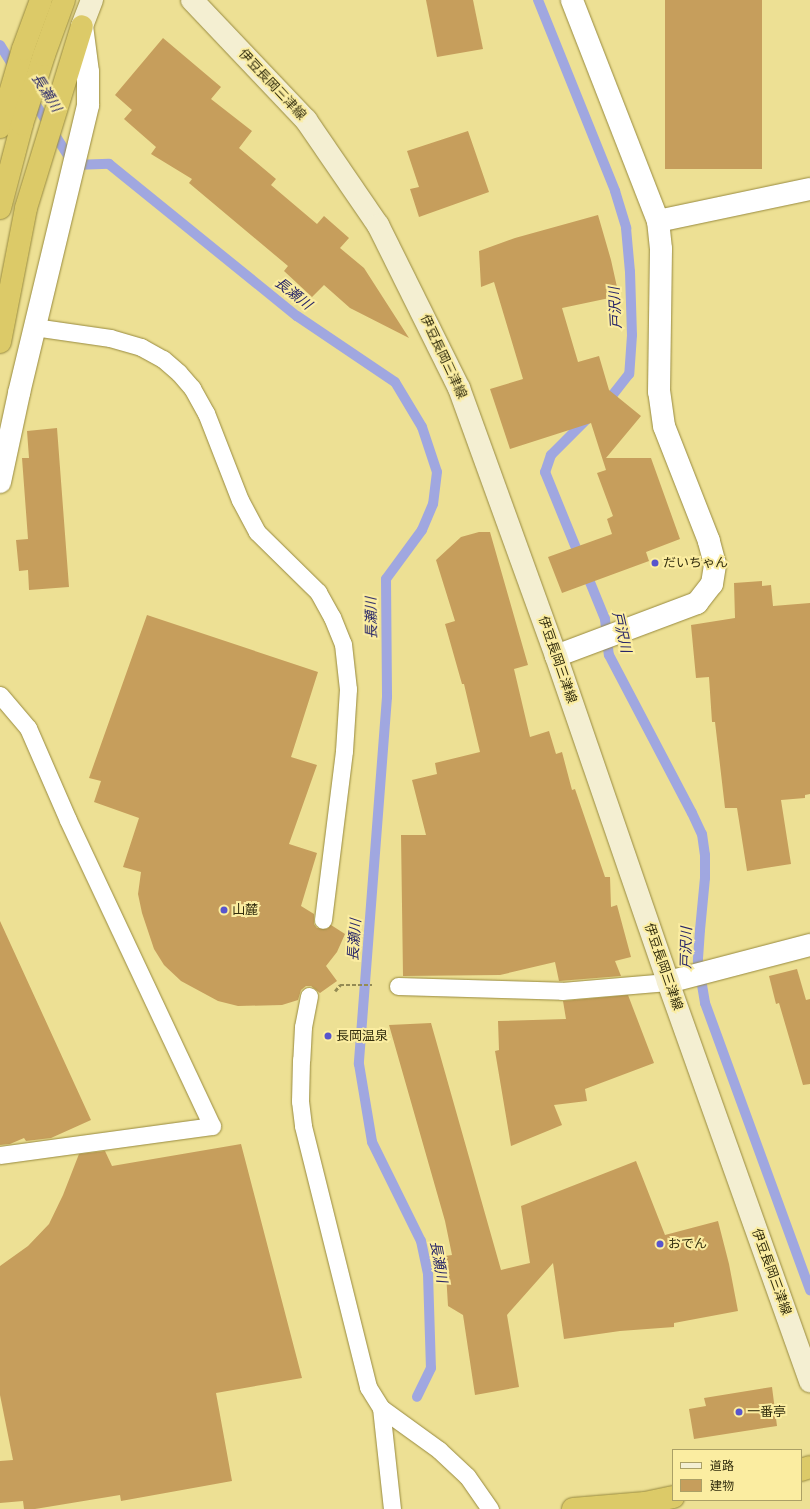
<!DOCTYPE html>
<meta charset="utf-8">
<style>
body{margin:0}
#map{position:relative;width:810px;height:1509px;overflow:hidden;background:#ede094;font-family:"Times New Roman","Noto Sans JP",serif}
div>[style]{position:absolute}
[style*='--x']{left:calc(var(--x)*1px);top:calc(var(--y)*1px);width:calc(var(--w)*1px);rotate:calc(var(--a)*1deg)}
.stream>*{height:10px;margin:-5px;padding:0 5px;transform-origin:5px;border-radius:5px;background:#a0a7e0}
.building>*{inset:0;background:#c69e5c;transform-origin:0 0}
.path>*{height:2.5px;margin-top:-1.25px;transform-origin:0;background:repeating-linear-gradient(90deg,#948b54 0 4px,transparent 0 6px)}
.roads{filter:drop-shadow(0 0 1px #988a3f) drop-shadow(0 0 1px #988a3f)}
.lane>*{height:17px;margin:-8.5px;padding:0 8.5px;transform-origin:8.5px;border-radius:8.5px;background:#fff}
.street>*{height:22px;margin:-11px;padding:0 11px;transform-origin:11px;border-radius:11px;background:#fff}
.secondary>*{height:22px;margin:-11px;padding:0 11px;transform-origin:11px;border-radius:11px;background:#f4efd2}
.highway>*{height:22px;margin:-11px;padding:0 11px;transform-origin:11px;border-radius:11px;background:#dcca68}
.dots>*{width:11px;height:11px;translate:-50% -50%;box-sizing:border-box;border:2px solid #fbeda1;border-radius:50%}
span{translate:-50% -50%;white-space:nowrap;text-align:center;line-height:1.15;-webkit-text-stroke:4px #fbeda1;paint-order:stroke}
.street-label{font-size:13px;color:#322d0d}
.poi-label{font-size:13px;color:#322d0d}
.left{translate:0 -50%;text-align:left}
.water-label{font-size:14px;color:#282668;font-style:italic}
.legend{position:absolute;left:672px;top:1449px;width:130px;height:52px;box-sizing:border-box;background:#fbeda1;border:1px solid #aba066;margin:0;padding:5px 7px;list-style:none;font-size:12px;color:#322d0d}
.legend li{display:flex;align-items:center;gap:8px;height:20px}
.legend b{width:20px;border:1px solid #aba066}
</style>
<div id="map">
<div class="stream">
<div style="--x:538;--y:0;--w:206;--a:68"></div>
<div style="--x:615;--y:191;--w:39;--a:73"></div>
<div style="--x:626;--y:228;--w:44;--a:84.8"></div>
<div style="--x:630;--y:272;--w:63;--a:88.2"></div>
<div style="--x:632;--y:335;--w:39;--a:94"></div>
<div style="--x:629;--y:374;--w:37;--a:128"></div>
<div style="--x:0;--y:45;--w:31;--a:58"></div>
<div style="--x:31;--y:97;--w:80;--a:57.7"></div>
<div style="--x:74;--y:165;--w:35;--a:-2"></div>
<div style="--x:109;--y:164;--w:242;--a:39"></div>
<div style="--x:297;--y:316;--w:118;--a:34"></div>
<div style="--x:395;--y:382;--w:52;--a:59"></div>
<div style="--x:422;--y:427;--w:47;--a:71.6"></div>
<div style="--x:437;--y:472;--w:32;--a:97"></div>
<div style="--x:433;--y:504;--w:28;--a:113"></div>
<div style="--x:422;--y:530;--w:61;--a:126.3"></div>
<div style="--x:386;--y:579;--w:118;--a:89.5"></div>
<div style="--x:387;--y:697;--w:368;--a:94.4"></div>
<div style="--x:359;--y:1064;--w:79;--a:80.5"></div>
<div style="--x:372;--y:1142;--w:110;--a:63.7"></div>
<div style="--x:421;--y:1241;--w:34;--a:78"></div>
<div style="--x:428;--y:1274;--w:94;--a:88.2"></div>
<div style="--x:431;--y:1368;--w:32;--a:116"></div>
<div style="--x:589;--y:417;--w:54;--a:135"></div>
<div style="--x:551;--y:455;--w:18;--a:109"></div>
<div style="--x:545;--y:472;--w:159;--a:67.8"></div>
<div style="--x:605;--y:619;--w:36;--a:84"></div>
<div style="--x:609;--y:655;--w:178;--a:62.3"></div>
<div style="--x:692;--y:813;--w:23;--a:65"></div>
<div style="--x:702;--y:834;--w:21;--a:82"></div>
<div style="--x:705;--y:855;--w:23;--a:90"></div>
<div style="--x:705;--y:878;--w:52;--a:95.5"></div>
<div style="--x:700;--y:930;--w:31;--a:94"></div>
<div style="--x:698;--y:961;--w:43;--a:80.5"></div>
<div style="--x:705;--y:1003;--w:306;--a:69.9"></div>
</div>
<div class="building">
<div style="clip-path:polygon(426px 0,473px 0,483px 49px,437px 57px)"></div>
<div style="left:665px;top:0;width:97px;height:169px"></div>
<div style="clip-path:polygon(163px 38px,221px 87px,211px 99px,252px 131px,239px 148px,276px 179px,271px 185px,317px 224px,324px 216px,349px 238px,340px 248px,364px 268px,409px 338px,350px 308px,324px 285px,312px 297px,284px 271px,288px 266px,189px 183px,192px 179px,151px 154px,156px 147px,124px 119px,132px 110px,115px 95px)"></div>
<div style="clip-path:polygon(468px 131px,489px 192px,419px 217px,410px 189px,419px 187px,407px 151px)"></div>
<div style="clip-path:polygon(598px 215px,611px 260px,619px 296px,562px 308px,578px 362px,599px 356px,609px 390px,641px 416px,606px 458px,651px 458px,680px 539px,646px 552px,649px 561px,562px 593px,548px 557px,612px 534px,607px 519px,613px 516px,597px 473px,606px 470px,591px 423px,510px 449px,490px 389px,523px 379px,494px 282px,481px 287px,479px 251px,515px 238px)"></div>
<div style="clip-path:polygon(57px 428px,69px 587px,29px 590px,28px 570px,19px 571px,16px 540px,28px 539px,22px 458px,29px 458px,27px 431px)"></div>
<div style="clip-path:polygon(479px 532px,490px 532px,528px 665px,514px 669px,530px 737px,549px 731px,556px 754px,562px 752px,572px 790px,575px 789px,605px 877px,610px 877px,611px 907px,617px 905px,631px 957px,615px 961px,621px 976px,559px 981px,555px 962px,500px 975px,403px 976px,401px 835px,426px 835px,412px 780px,437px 774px,435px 763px,480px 752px,464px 684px,462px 684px,445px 624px,455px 621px,436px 560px,461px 537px)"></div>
<div style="clip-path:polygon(762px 581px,762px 586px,771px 585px,773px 606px,810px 603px,810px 794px,805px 795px,805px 798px,781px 800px,791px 864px,747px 871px,737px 808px,725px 808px,715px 722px,712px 722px,709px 677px,696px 678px,691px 625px,735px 618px,734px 583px)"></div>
<div style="clip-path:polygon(147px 615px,318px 672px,291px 757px,317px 765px,289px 844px,317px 853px,301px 906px,314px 914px,314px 924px,317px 928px,327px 929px,331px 925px,345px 934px,337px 952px,326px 966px,337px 981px,320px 993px,311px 986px,306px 986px,301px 990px,298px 1000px,282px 1005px,238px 1006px,218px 1001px,181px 981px,164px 965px,154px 949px,142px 913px,138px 894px,141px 872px,123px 867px,139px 818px,94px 802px,101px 781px,89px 778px)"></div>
<div style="clip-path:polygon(0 921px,91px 1120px,51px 1138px,26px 1141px,24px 1138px,10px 1144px,0 1145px)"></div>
<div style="clip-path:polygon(797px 969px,806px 1000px,810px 999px,810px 1084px,803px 1085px,779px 1003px,776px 1004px,769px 976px)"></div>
<div style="clip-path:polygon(628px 995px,654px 1063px,585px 1089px,587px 1101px,554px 1105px,562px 1125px,511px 1146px,495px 1051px,499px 1050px,498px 1021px,566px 1019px,563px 1001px)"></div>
<div style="clip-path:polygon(431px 1023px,501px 1270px,530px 1263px,521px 1206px,636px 1161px,665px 1235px,718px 1221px,729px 1264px,738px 1311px,674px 1323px,674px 1327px,620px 1331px,564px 1339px,553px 1263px,507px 1315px,519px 1387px,475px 1395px,463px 1315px,448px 1306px,445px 1256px,452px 1255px,445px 1221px,389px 1025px)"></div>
<div style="clip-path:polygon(241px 1144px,302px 1378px,216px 1393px,232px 1481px,121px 1501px,120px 1495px,35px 1509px,24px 1509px,23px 1501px,0 1503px,0 1461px,13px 1460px,0 1395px,0 1266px,28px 1246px,49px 1224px,63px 1195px,79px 1154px,105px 1151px,112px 1166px)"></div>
<div style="clip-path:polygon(772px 1387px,777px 1426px,694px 1439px,689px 1409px,706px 1406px,704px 1398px)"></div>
</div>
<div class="path">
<div style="--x:335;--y:991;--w:8;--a:-50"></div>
<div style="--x:340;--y:985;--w:32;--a:0"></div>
</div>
<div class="roads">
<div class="lane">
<div style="--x:34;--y:327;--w:77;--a:8.2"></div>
<div style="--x:110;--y:338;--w:32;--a:16"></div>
<div style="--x:141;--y:347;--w:25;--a:29"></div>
<div style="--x:163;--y:359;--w:21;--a:41"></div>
<div style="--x:179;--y:373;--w:20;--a:49"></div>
<div style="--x:192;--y:388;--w:29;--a:61"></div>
<div style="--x:206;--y:413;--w:93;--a:68.7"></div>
<div style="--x:240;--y:500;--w:36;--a:62"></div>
<div style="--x:257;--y:532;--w:86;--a:44.5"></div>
<div style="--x:318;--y:592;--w:29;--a:61"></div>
<div style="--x:332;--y:617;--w:29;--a:68"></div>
<div style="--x:343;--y:644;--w:45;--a:83.7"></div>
<div style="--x:348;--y:689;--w:62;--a:93.7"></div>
<div style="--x:344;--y:751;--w:170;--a:97.1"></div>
<div style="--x:0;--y:695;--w:43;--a:49.7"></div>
<div style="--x:28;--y:728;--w:100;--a:66.5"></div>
<div style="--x:68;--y:820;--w:338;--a:64.8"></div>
<div style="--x:212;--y:1126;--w:214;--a:172.2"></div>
<div style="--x:398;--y:986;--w:164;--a:1.7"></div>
<div style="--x:562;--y:991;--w:106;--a:-4.9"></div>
<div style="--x:309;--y:996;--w:32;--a:101"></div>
<div style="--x:303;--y:1027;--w:33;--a:93"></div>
<div style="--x:301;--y:1060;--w:41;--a:91.4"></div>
<div style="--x:300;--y:1101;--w:25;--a:83"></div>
<div style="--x:303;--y:1126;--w:269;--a:76"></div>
<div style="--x:368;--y:1387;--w:25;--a:58"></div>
<div style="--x:392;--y:1509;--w:102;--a:-96.2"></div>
<div style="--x:381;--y:1408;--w:72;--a:35.9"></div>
<div style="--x:439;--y:1450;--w:38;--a:43"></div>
<div style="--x:467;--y:1476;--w:40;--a:55.1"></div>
</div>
<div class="street">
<div style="--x:658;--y:221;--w:155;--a:-11.9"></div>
<div style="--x:0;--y:482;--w:91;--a:-77.9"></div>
<div style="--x:19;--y:393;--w:296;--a:-76.5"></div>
<div style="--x:88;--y:105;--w:33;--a:-90"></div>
<div style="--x:88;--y:72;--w:46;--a:-97.4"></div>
<div style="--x:556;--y:656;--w:151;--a:-20.6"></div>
<div style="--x:697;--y:603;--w:24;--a:-52"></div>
<div style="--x:712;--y:584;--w:20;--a:-81"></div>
<div style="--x:715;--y:564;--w:24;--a:-105"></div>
<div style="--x:709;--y:541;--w:123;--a:-111.4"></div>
<div style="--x:664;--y:426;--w:34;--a:-98"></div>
<div style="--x:659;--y:392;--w:143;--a:-89.2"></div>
<div style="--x:661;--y:249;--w:28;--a:-96"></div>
<div style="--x:658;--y:221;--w:237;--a:-111.3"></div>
<div style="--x:668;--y:982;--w:147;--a:-14.6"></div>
</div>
<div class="secondary">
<div style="--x:192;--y:0;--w:166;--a:46.5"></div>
<div style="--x:306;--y:120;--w:127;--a:55.6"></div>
<div style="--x:378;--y:225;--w:182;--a:63.6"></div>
<div style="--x:459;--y:388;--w:285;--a:70.1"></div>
<div style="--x:556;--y:656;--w:345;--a:71"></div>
<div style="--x:668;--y:982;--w:424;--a:70.4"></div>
<div style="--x:82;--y:26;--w:28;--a:-69"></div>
</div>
<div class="highway">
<div style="--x:0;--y:127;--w:81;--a:-73.6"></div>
<div style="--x:23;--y:49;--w:52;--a:-69.8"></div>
<div style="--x:0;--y:208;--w:87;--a:-75.3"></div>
<div style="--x:22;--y:124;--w:72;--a:-72.3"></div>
<div style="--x:44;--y:55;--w:59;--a:-70"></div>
<div style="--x:0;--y:342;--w:136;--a:-79"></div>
<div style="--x:26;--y:208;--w:190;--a:-72.9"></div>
<div style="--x:801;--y:1470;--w:9;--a:-18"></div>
<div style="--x:573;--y:1509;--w:72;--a:-4.8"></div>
<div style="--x:645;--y:1503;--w:29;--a:-12"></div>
</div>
</div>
<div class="dots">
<div style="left:655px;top:563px;background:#5855cd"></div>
<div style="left:224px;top:910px;background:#5855cd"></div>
<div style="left:328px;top:1036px;background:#5855cd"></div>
<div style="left:660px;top:1244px;background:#5855cd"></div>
<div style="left:739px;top:1412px;background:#5855cd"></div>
</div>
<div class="street-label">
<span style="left:272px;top:85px;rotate:47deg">伊豆長岡三津線</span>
<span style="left:443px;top:357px;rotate:65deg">伊豆長岡三津線</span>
<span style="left:557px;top:660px;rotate:71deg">伊豆長岡三津線</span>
<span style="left:663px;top:967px;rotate:71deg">伊豆長岡三津線</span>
<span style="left:771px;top:1272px;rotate:70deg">伊豆長岡三津線</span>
</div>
<div class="poi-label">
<span class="left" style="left:663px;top:563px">だいちゃん</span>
<span class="left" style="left:232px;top:910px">山麓</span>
<span class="left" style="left:336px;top:1036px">長岡温泉</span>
<span class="left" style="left:668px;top:1244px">おでん</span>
<span class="left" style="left:747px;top:1412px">一番亭</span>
</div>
<div class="water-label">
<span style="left:46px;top:93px;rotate:58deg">長瀬川</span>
<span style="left:293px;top:294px;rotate:38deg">長瀬川</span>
<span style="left:616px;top:308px;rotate:-93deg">戸沢川</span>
<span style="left:372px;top:618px;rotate:-91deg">長瀬川</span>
<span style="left:621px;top:632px;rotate:77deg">戸沢川</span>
<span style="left:355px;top:940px;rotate:-86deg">長瀬川</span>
<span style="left:687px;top:948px;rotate:-89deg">戸沢川</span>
<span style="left:438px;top:1262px;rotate:80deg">長瀬川</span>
</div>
<ul class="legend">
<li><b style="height:5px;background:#f4efd2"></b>道路</li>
<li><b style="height:11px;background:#c69e5c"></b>建物</li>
</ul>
</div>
